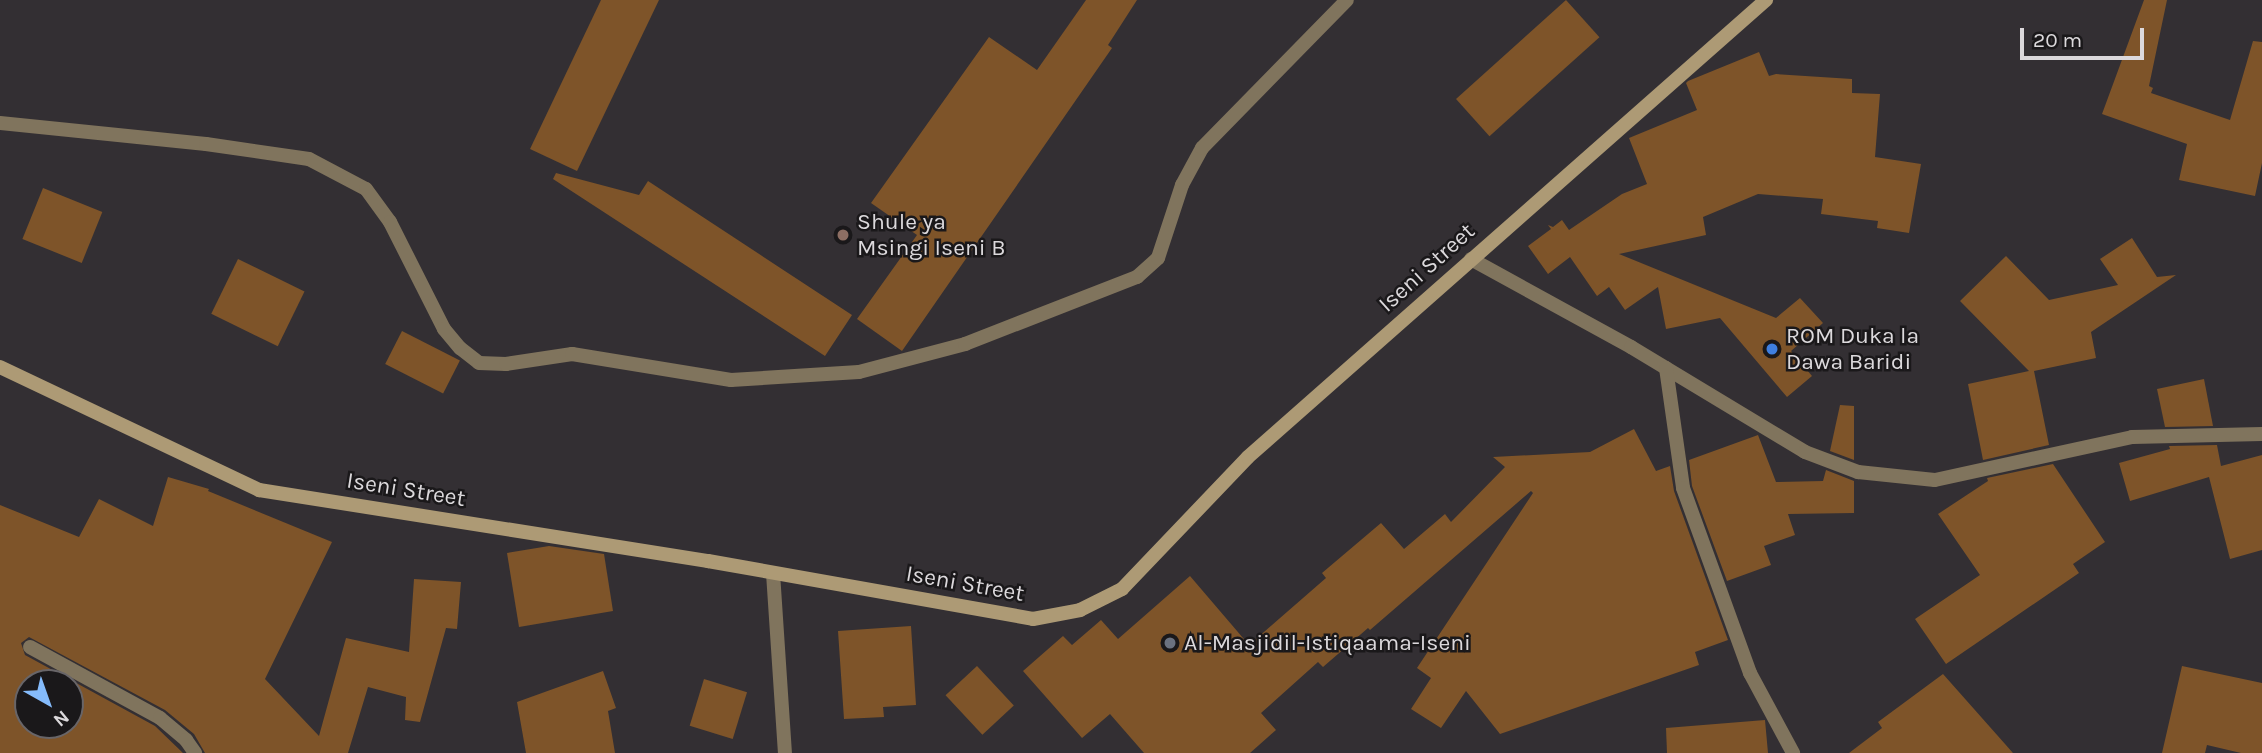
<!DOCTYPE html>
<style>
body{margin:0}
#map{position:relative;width:2262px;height:753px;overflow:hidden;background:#332f33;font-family:Karla,sans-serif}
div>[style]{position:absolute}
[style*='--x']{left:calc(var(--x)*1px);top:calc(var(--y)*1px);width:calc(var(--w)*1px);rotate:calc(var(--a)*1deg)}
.building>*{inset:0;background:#7e5429;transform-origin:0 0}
.lane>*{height:14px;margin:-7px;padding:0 7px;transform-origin:7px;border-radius:7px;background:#80745d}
.street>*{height:14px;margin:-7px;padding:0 7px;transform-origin:7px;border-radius:7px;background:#80745d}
.secondary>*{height:14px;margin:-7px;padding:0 7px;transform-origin:7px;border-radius:7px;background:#ad9a75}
.dots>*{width:19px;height:19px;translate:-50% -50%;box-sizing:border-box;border:4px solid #1a181a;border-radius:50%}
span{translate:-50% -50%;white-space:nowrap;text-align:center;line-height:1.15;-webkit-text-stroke:5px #1a181a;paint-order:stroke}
.poi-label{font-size:23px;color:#dcd9dc}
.left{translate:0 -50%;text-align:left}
.street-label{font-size:23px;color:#dcd9dc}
.north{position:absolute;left:14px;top:669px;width:70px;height:70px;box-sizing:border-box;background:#1a181a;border:2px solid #686568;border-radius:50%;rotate:140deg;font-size:19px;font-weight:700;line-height:28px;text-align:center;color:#dcd9dc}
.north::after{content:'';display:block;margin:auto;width:24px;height:32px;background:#85bbfb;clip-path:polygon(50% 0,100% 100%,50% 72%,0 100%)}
.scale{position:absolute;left:2020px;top:28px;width:124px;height:32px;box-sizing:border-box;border:4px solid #dcd9dc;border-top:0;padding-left:9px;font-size:21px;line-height:24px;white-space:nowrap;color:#dcd9dc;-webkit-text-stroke:5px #1a181a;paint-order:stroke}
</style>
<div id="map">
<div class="building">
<div style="clip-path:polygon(601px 0,659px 0,577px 171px,530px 149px)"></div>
<div style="clip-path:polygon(1086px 0,1137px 0,1108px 45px,1112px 48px,902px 351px,857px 319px,917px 235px,871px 203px,989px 37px,1037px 70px)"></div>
<div style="left:1566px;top:0;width:50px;height:148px;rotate:48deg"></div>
<div style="clip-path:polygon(2144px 0,2167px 0,2149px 86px,2153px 88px,2151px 93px,2230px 120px,2253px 41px,2262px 42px,2262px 163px,2255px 196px,2179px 180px,2187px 144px,2102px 114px)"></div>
<div style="clip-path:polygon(1759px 52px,1769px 76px,1776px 74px,1852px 79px,1852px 93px,1880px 94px,1875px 157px,1921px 164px,1909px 233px,1877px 228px,1878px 221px,1821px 214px,1823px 199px,1758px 194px,1703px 217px,1706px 235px,1619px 254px,1776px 318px,1800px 298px,1823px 323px,1791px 351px,1812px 376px,1787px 397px,1720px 318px,1666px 329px,1658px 287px,1625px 310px,1609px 287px,1597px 296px,1570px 257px,1548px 274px,1528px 246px,1551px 229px,1548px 225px,1553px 227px,1562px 220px,1569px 230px,1622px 194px,1647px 184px,1629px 138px,1697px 110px,1686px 83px,1688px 81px)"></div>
<div style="clip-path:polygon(556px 173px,639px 195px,648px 181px,852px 315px,825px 356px,553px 179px)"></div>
<div style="left:43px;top:188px;width:64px;height:55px;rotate:22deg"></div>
<div style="clip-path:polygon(2132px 238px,2157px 277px,2176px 275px,2091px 332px,2096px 358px,2034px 371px,2049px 445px,1983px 460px,1968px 384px,2029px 371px,1960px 301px,2006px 256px,2049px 300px,2118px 285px,2100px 259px)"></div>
<div style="left:238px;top:259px;width:74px;height:61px;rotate:26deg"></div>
<div style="left:402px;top:331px;width:65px;height:37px;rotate:27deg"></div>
<div style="clip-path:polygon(2204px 379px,2213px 426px,2165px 427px,2157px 389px)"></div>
<div style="clip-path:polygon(1840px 405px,1854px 406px,1854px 460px,1830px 451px)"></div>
<div style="clip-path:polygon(1634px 429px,1656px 471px,1670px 466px,1674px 491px,1728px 640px,1695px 652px,1699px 665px,1500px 734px,1466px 691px,1441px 728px,1411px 709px,1431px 678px,1417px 668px,1533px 493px,1531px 491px,1370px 630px,1368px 628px,1323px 667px,1318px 662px,1261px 713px,1276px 730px,1250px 753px,1144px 753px,1110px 714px,1082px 738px,1023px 671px,1063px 636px,1072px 645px,1101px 620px,1118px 639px,1190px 576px,1249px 645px,1326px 578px,1322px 573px,1381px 523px,1404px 549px,1445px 514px,1451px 522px,1505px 467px,1493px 457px,1590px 452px)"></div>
<div style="clip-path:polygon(1758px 435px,1776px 482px,1823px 481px,1826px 470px,1854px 481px,1854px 513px,1788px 514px,1795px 535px,1764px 546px,1771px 565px,1727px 581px,1692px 486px,1689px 460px)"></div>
<div style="clip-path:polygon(2217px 445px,2221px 466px,2262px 455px,2262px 550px,2230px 559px,2209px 477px,2130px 501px,2119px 463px,2170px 449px,2169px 446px)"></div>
<div style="clip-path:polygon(2053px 464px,2105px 542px,2073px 564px,2079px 573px,1946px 664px,1915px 619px,1980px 575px,1938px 514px,1988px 481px,1987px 478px)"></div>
<div style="clip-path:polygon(evenodd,168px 477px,209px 489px,208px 491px,332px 542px,265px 679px,319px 736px,346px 638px,409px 652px,414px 579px,461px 582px,457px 629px,446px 628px,420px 722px,405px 720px,406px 697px,368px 687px,348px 753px,205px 753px,194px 734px,165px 710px,29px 637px,21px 643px,25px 655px,155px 726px,183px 753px,0 753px,0 505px,79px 537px,99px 499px,153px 526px,168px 477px,28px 683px,70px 683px,70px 725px,28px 725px,28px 683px)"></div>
<div style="clip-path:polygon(549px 546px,604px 554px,613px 611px,519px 627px,507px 553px)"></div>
<div style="clip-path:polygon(911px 626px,916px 705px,883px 707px,884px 717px,844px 719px,838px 631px)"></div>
<div style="left:977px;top:666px;width:54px;height:43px;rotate:47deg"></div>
<div style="clip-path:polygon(2182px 666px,2262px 683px,2262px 753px,2241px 753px,2207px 745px,2205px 753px,2162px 753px)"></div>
<div style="clip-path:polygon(603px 671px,616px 708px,608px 711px,615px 753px,526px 753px,517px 702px)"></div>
<div style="clip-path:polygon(1943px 674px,2013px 753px,1849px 753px,1882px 728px,1878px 722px)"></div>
<div style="left:704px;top:679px;width:45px;height:49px;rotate:17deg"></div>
<div style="clip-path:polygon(1765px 720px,1768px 753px,1667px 753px,1666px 728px)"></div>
</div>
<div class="lane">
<div style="--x:0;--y:123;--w:207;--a:5.8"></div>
<div style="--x:206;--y:144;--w:104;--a:8.3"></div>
<div style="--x:309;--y:159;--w:64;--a:27.8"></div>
<div style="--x:366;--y:189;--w:41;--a:54"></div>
<div style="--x:390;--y:222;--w:120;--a:63.2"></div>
<div style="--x:444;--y:329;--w:25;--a:50"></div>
<div style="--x:460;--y:348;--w:24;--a:38"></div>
<div style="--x:479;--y:363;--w:27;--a:2"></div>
<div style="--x:506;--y:364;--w:67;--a:-8.6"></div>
<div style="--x:572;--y:354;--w:161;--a:9.3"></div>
<div style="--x:731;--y:380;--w:128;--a:-3.6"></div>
<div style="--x:859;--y:372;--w:110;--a:-14.8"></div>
<div style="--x:965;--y:344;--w:185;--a:-21.3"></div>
<div style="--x:1137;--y:277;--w:28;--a:-42"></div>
<div style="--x:1158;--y:258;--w:77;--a:-71.8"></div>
<div style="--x:1182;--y:185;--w:42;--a:-61.6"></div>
<div style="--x:1202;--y:148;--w:207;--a:-45.6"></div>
</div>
<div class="street">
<div style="--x:1471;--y:259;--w:183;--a:28.8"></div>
<div style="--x:1631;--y:347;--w:203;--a:31.1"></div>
<div style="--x:1805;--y:452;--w:57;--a:20.7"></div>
<div style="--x:1858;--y:472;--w:77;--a:5.9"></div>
<div style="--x:1935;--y:480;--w:202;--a:-12.3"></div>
<div style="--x:2132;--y:437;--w:130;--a:-1.3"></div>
<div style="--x:1666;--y:368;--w:121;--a:81.9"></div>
<div style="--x:1683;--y:488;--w:197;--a:70.1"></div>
<div style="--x:1750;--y:673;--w:91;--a:61.7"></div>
<div style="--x:773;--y:573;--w:180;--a:86.2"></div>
<div style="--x:30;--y:647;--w:148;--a:28.6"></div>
<div style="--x:160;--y:718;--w:34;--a:40"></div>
<div style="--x:186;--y:740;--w:16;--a:55"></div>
</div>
<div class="secondary">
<div style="--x:0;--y:367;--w:287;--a:25.4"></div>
<div style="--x:259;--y:490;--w:455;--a:9"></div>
<div style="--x:708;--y:561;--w:330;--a:10.1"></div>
<div style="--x:1033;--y:619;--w:48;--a:-10.8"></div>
<div style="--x:1080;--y:610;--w:47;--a:-26.6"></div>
<div style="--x:1122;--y:589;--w:182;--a:-46.3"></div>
<div style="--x:1248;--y:457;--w:691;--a:-41.42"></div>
</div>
<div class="dots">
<div style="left:843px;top:235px;background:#8d6e63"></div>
<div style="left:1772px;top:349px;background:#3f7fe0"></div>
<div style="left:1170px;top:643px;background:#6b7280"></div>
</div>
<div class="poi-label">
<span class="left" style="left:857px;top:235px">Shule ya<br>Msingi Iseni B</span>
<span class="left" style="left:1786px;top:349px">ROM Duka la<br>Dawa Baridi</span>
<span class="left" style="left:1184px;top:643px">Al-Masjidil-Istiqaama-Iseni</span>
</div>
<div class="street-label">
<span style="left:1427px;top:268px;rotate:-42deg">Iseni Street</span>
<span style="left:406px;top:490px;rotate:9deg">Iseni Street</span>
<span style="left:965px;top:584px;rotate:10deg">Iseni Street</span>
</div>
<div class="north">N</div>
<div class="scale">20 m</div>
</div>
